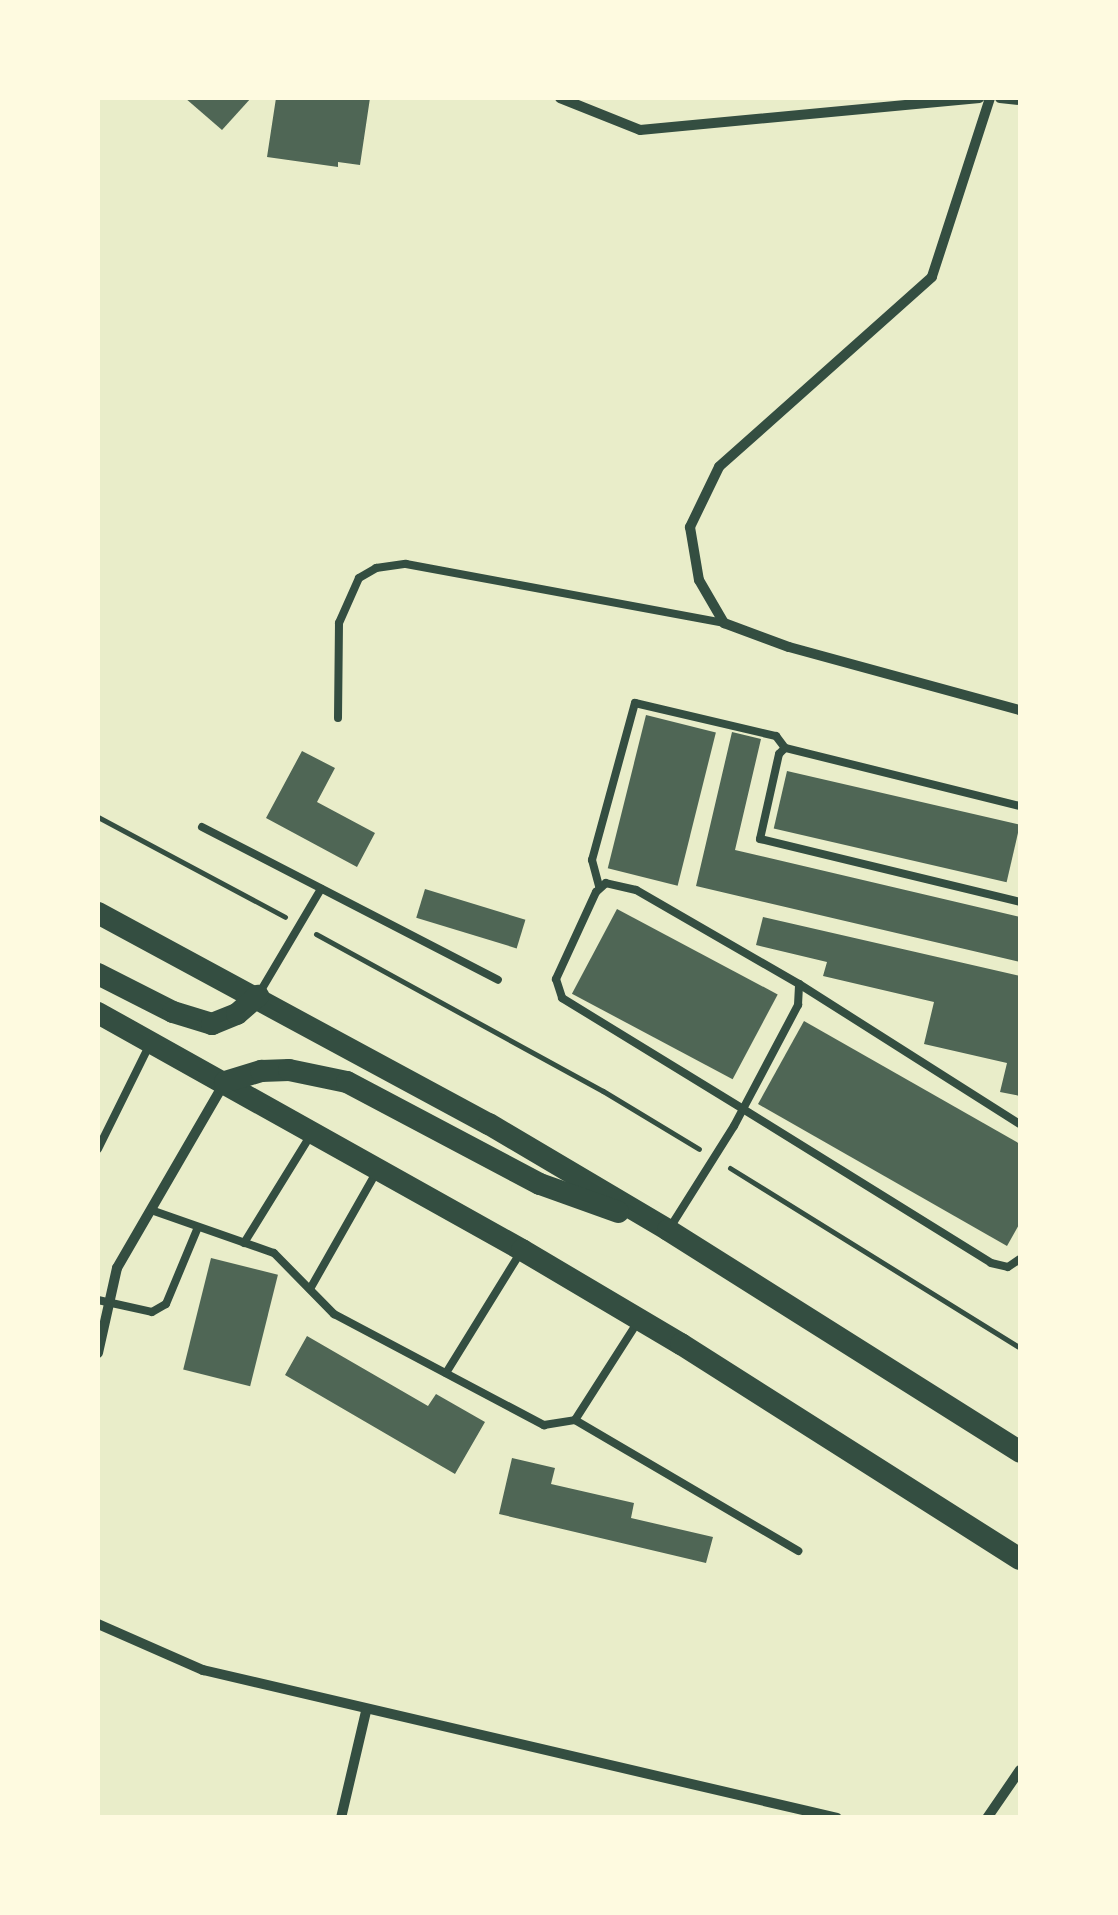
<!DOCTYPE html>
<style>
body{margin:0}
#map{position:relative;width:1118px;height:1915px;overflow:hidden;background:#e9edc9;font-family:Lora,serif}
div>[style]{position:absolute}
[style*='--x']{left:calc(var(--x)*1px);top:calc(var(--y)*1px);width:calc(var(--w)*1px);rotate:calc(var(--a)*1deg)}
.building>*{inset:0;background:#4f6655;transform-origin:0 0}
.path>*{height:5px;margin:-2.5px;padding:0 2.5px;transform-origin:2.5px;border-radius:2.5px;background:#344e41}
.service>*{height:8px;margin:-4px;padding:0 4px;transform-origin:4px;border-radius:4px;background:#344e41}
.minor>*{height:10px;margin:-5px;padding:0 5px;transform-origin:5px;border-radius:5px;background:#344e41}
.trunk>*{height:22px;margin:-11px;padding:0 11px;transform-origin:11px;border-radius:11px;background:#344e41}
span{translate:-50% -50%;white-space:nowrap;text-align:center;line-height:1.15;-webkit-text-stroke:8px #fefae0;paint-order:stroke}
.frame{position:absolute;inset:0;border:100px solid #fefae0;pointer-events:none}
</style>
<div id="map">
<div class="building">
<div style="clip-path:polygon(185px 98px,251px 98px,222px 130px)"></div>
<div style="clip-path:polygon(276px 98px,370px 98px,360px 165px,338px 162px,338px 167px,267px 157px)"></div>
<div style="left:646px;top:715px;width:72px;height:158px;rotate:14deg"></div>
<div style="clip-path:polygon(732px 732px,761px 739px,735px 850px,1020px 917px,1020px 962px,696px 886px)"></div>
<div style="clip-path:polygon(302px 751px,335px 768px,317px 802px,375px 833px,357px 867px,266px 818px)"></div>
<div style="left:787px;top:771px;width:239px;height:59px;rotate:13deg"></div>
<div style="left:425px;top:889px;width:105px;height:30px;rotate:17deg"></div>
<div style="left:617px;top:909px;width:182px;height:96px;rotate:28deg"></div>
<div style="clip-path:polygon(763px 917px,1020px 976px,1020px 1096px,1000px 1092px,1007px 1063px,924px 1044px,934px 1002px,823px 976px,827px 962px,756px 945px)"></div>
<div style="clip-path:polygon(804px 1021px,1020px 1144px,1020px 1223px,1007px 1246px,758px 1104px)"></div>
<div style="left:211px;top:1258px;width:69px;height:115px;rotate:14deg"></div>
<div style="clip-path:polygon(307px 1336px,428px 1406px,436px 1394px,485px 1422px,455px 1474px,285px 1375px)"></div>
<div style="clip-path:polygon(512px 1458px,555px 1468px,551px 1484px,634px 1503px,631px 1518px,713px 1537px,706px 1563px,499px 1514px)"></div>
</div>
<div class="path">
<div style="--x:98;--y:817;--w:212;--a:28.1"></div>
<div style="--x:316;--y:934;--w:327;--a:28.7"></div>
<div style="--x:603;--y:1091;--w:112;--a:31.1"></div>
<div style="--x:730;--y:1168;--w:341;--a:31.8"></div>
</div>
<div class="service">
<div style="--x:338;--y:718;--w:95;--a:-89.4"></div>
<div style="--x:339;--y:623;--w:49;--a:-66"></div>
<div style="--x:359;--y:578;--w:20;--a:-30"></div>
<div style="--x:376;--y:568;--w:30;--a:-8"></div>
<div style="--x:406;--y:564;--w:323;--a:10.5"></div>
<div style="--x:1020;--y:806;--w:242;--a:-166.1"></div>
<div style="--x:785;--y:748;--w:8;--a:135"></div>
<div style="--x:779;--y:754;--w:87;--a:102.6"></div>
<div style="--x:760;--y:839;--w:268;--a:13.6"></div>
<div style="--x:202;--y:827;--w:333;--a:27.3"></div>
<div style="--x:599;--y:886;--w:27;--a:-105"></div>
<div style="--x:592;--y:860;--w:163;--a:-74.7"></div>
<div style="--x:635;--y:703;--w:145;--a:13.2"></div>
<div style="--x:776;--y:736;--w:15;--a:53"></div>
<div style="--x:799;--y:984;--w:262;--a:32.4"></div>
<div style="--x:260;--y:992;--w:120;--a:-59.4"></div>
<div style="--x:98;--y:1149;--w:115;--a:-63.7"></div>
<div style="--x:151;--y:1210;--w:130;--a:19.3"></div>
<div style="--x:274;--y:1253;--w:86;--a:45.5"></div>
<div style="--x:334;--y:1314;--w:238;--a:27.9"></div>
<div style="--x:544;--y:1425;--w:31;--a:-9"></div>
<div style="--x:575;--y:1420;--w:115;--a:-57.4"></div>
<div style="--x:671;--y:1226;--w:118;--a:-57.8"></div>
<div style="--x:734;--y:1126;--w:19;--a:-62"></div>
<div style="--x:743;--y:1109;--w:118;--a:-62.1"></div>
<div style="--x:798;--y:1005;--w:21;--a:-87"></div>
<div style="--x:799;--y:984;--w:188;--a:-150"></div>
<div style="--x:636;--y:890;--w:31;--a:-167"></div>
<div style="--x:606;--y:883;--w:13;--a:138"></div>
<div style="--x:596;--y:892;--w:96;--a:114.7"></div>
<div style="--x:556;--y:979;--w:20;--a:72"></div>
<div style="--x:562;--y:998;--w:212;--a:31.5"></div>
<div style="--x:743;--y:1109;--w:292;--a:31.8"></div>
<div style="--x:991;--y:1263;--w:17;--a:13"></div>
<div style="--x:1008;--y:1267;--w:14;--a:-34"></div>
<div style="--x:244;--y:1243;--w:126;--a:-58.3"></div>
<div style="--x:310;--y:1289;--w:136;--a:-60.4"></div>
<div style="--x:98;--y:1300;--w:55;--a:12.5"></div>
<div style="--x:152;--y:1312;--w:16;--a:-30"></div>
<div style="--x:166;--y:1304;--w:83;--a:-67.4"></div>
<div style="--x:446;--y:1373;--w:141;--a:-58.3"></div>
<div style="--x:575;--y:1420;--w:259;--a:30.4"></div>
</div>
<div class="minor">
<div style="--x:560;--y:98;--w:86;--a:21.8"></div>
<div style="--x:640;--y:130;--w:341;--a:-5.4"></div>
<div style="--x:990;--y:98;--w:188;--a:108"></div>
<div style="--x:932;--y:277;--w:285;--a:138.3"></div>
<div style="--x:719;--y:467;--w:67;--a:115.8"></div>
<div style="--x:690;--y:527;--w:54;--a:80.4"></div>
<div style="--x:699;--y:580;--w:50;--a:59.8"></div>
<div style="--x:724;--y:623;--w:69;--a:20.3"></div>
<div style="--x:789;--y:647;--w:239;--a:15.3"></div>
<div style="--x:1000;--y:98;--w:20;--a:6"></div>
<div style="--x:98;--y:1353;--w:87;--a:-77.4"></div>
<div style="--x:117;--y:1268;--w:211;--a:-59.9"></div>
<div style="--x:98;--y:1624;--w:115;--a:23.7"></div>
<div style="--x:203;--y:1670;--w:651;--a:13.14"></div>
<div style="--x:341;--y:1818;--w:110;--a:-76.8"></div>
<div style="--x:987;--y:1818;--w:58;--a:-55.5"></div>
</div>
<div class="trunk">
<div style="--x:98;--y:913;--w:444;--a:28.4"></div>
<div style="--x:489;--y:1124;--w:208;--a:30.6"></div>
<div style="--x:668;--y:1230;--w:416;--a:32.2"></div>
<div style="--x:98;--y:974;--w:84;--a:26.9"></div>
<div style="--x:173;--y:1012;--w:41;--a:17.1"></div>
<div style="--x:212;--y:1024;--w:27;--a:-22"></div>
<div style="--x:237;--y:1014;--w:28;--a:-41"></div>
<div style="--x:98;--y:1013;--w:486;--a:29.2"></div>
<div style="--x:522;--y:1250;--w:185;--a:30.6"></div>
<div style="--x:681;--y:1344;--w:401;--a:32.4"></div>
<div style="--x:225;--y:1082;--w:38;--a:-17"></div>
<div style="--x:261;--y:1071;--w:28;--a:-2"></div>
<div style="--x:289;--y:1070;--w:59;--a:11.7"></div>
<div style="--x:347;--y:1082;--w:218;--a:27.9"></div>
<div style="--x:540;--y:1184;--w:83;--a:19.7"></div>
</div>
<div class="frame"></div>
</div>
